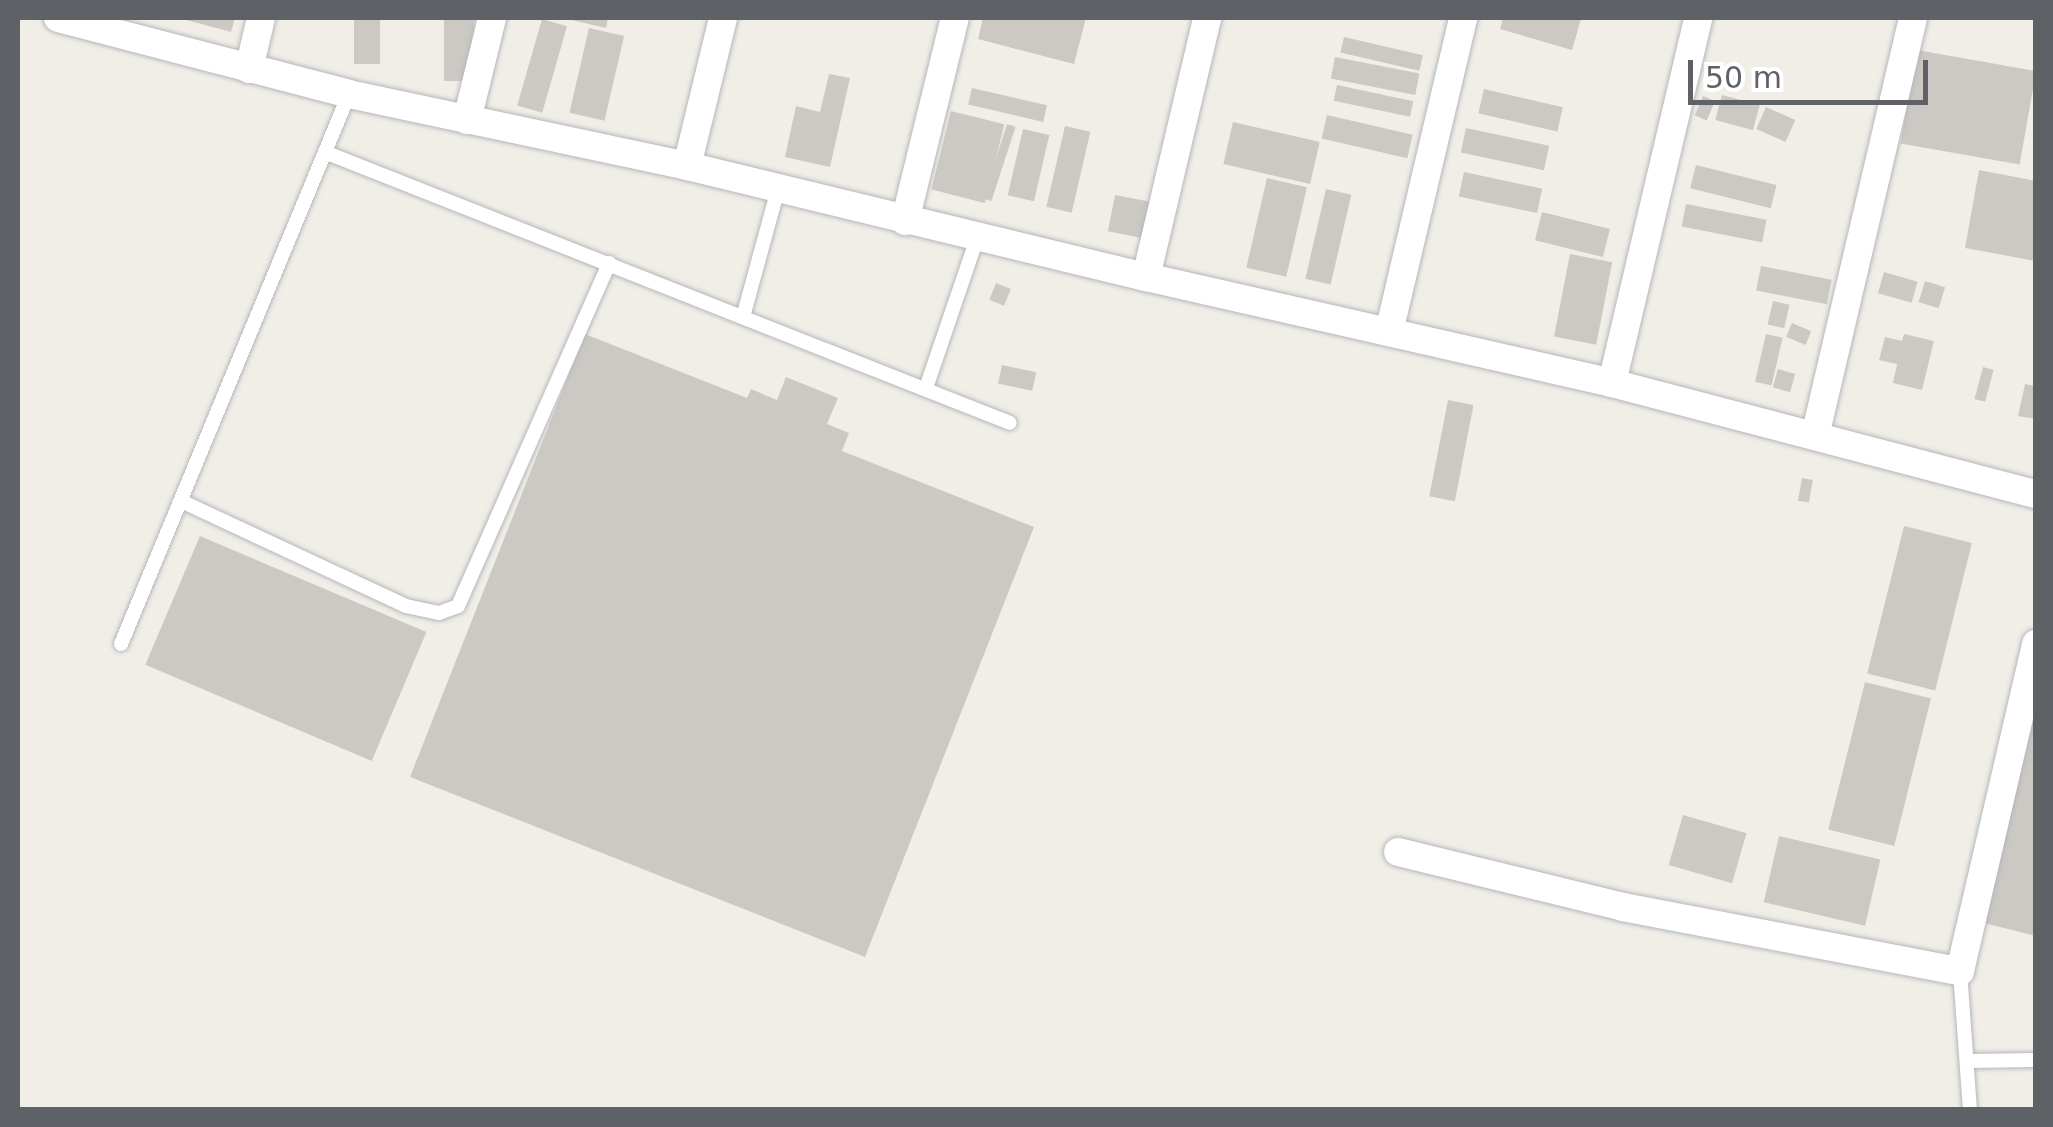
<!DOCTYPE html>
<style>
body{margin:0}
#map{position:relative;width:2053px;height:1127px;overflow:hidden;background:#f0eee7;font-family:"DejaVu Sans",sans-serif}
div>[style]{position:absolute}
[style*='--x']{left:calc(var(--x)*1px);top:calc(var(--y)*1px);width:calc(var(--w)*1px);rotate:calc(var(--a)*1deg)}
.building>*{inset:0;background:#ccc9c4;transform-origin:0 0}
.roads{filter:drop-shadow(0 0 2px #b4b7bb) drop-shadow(0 0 2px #b4b7bb)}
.service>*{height:14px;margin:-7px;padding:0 7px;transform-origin:7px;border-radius:7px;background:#fff}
.minor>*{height:28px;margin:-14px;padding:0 14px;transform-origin:14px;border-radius:14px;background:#fff}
span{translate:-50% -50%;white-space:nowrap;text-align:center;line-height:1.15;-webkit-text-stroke:8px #fff;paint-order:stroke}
.frame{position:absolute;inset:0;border:20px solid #5e6267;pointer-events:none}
.scale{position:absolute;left:1688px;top:60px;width:240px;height:45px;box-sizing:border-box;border:5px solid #5e6267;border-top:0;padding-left:12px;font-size:30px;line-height:35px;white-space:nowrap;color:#5e6267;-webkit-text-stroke:8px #fff;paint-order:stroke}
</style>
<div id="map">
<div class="building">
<div style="clip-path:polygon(179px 18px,235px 18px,231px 32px)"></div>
<div style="left:354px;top:18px;width:26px;height:46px"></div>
<div style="left:444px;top:18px;width:30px;height:63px"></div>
<div style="clip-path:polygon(563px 18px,608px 18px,606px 28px)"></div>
<div style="clip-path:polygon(983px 18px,1086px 18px,1074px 64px,978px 39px)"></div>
<div style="clip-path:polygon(1503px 18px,1575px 18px,1581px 19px,1572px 50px,1500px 29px)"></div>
<div style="left:542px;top:19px;width:26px;height:90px;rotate:16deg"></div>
<div style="left:589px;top:28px;width:36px;height:87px;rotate:13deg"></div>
<div style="left:1344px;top:37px;width:81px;height:16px;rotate:13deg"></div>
<div style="left:1917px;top:50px;width:121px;height:95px;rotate:10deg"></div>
<div style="left:1335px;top:57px;width:86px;height:22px;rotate:11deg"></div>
<div style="clip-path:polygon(829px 74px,850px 78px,830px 167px,785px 157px,796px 106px,820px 112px)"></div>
<div style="left:1337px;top:85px;width:78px;height:16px;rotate:12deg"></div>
<div style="left:972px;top:88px;width:77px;height:17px;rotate:13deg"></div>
<div style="left:1484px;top:89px;width:81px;height:25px;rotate:13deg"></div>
<div style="left:1722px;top:95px;width:39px;height:26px;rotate:15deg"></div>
<div style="left:1703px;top:96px;width:13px;height:21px;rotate:23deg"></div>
<div style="left:1766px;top:107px;width:32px;height:24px;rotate:24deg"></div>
<div style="left:951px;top:111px;width:55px;height:81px;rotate:14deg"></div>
<div style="left:1327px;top:115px;width:88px;height:24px;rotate:13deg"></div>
<div style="left:1233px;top:122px;width:89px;height:43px;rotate:13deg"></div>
<div style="left:1007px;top:124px;width:9px;height:78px;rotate:18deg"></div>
<div style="left:1065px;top:126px;width:26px;height:83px;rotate:13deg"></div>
<div style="left:1466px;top:128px;width:85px;height:25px;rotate:12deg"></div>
<div style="left:1023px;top:129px;width:27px;height:68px;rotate:13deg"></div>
<div style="left:1696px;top:165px;width:83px;height:24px;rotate:14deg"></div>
<div style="clip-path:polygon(1979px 170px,2036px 181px,2036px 261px,1965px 248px)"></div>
<div style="left:1464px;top:172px;width:80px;height:25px;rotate:12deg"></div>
<div style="left:1267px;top:178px;width:41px;height:92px;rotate:13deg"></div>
<div style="left:1326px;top:189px;width:26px;height:92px;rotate:13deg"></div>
<div style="left:1115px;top:195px;width:36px;height:37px;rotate:11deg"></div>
<div style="left:1686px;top:204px;width:82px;height:23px;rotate:11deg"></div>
<div style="left:1542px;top:212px;width:70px;height:29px;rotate:14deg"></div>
<div style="left:1570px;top:254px;width:43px;height:84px;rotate:11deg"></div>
<div style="left:1761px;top:266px;width:72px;height:25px;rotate:11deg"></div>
<div style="left:1884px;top:272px;width:35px;height:22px;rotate:16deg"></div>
<div style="left:1925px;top:281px;width:21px;height:22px;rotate:17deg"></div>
<div style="left:996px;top:283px;width:16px;height:18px;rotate:22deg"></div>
<div style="left:1773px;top:301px;width:17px;height:24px;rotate:13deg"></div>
<div style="left:1792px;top:323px;width:21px;height:15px;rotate:23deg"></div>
<div style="clip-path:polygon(585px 334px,747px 398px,751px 389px,777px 400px,786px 377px,838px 398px,827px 424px,849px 433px,842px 451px,1034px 527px,865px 957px,410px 777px)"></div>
<div style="left:1766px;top:334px;width:17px;height:49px;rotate:13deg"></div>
<div style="clip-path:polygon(1904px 334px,1934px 341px,1922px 390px,1893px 383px,1897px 364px,1879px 360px,1885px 337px,1902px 341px)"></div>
<div style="left:1002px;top:365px;width:35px;height:19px;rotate:12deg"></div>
<div style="left:1983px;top:367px;width:11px;height:33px;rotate:15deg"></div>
<div style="left:1778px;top:369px;width:18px;height:19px;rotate:16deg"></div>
<div style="clip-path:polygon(2025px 384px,2036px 386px,2036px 419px,2018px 416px)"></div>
<div style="left:1448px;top:400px;width:26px;height:98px;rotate:11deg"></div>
<div style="left:1802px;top:478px;width:11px;height:23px;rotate:10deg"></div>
<div style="left:1904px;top:526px;width:70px;height:152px;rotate:14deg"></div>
<div style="left:200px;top:536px;width:246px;height:140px;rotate:23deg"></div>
<div style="left:1865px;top:682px;width:68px;height:152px;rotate:14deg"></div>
<div style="clip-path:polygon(2036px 689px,2036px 936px,1976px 921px)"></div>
<div style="left:1683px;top:815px;width:66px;height:52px;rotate:16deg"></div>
<div style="left:1779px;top:836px;width:104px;height:68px;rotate:13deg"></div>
</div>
<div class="roads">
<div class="service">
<div style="--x:327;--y:153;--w:734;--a:21.57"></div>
<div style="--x:743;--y:317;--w:133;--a:-74.7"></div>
<div style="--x:926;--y:388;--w:158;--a:-71.2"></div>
<div style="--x:181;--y:501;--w:248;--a:25"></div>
<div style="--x:406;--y:606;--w:34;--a:12"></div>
<div style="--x:439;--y:613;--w:20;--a:-20"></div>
<div style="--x:458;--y:606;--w:375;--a:-66.2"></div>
<div style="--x:121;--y:644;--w:595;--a:-67.48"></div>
<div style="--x:1960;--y:971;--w:139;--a:85.9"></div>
<div style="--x:1968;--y:1061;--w:68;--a:-0.8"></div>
</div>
<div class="minor">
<div style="--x:58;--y:18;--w:301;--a:14.6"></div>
<div style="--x:349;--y:94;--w:346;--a:12"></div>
<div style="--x:687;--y:166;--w:472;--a:13.6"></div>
<div style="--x:1146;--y:277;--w:266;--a:-76.7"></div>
<div style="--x:249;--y:69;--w:52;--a:-76.8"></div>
<div style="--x:467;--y:120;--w:105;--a:-76.2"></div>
<div style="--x:687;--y:166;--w:152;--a:-76.3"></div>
<div style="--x:905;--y:221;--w:209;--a:-76.2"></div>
<div style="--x:1146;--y:277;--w:478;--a:12.8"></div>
<div style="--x:1612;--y:383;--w:438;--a:14.7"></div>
<div style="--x:1389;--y:332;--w:323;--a:-76.7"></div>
<div style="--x:1612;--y:383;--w:375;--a:-76.7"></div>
<div style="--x:1815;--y:436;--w:429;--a:-76.8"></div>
<div style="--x:1398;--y:852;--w:232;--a:13.7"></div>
<div style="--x:1623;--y:907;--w:343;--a:10.8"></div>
<div style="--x:1960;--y:971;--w:336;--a:-76.9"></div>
</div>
</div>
<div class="frame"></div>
<div class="scale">50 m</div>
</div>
